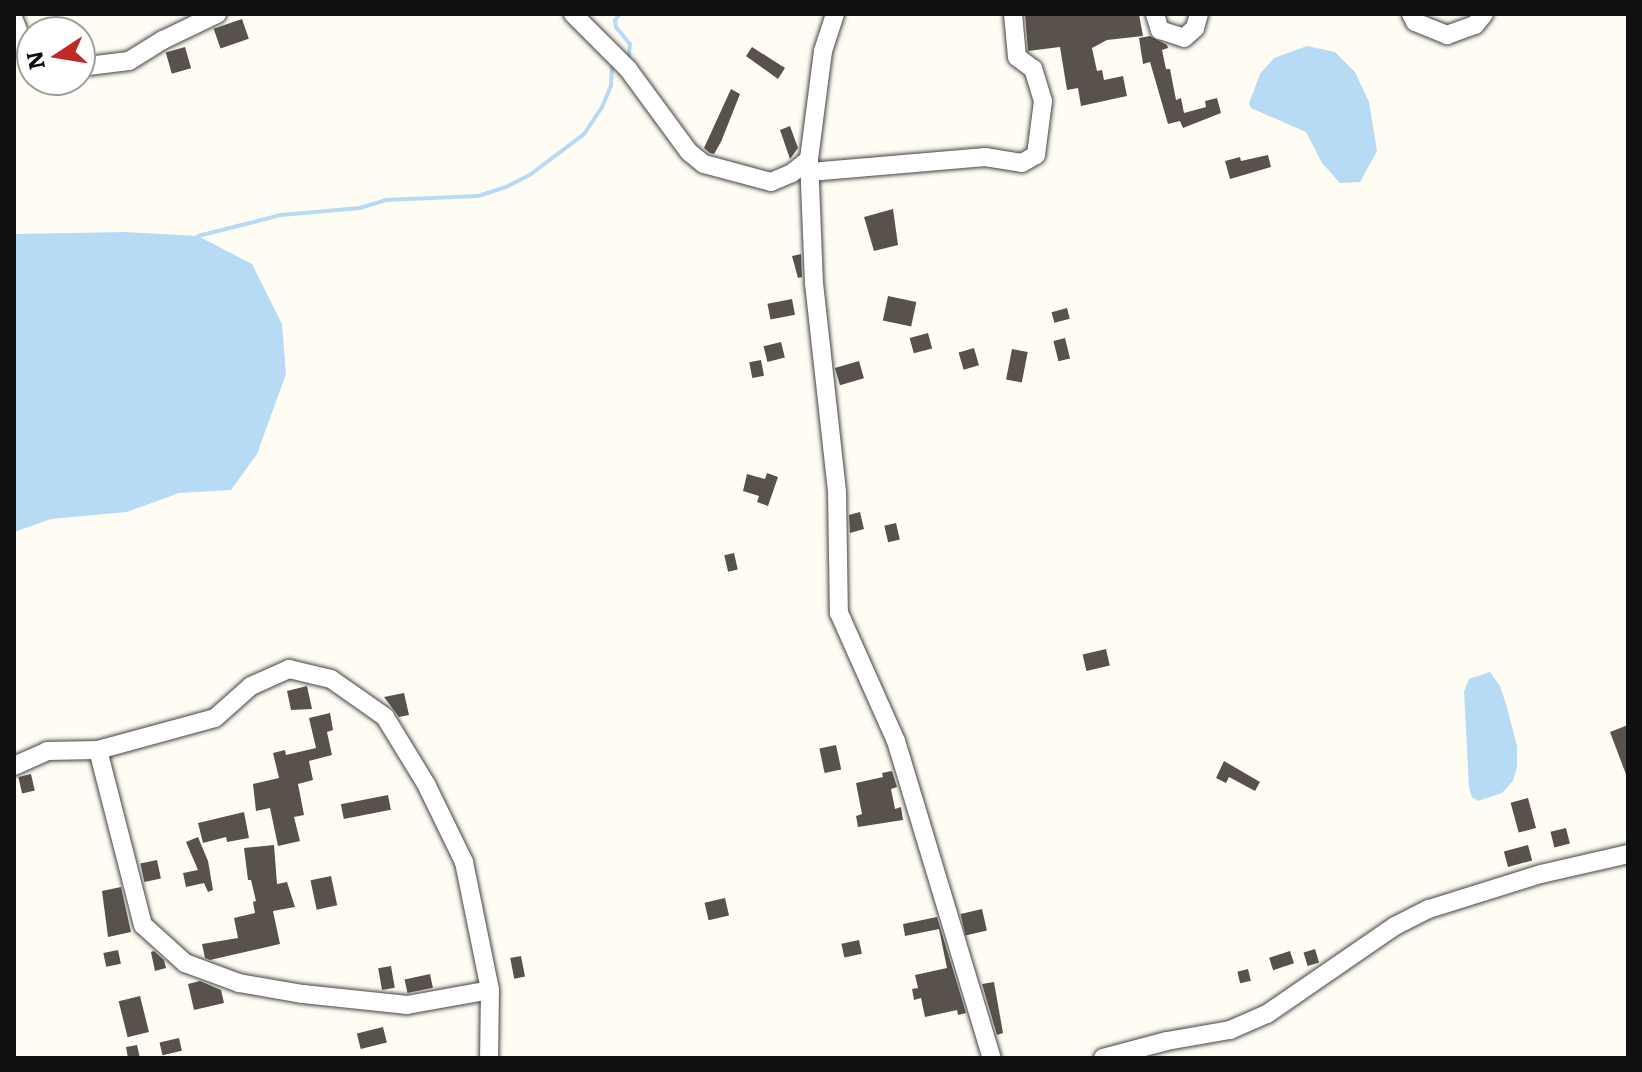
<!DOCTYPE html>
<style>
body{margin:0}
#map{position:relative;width:1642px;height:1072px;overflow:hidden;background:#fffdf3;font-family:Literata,serif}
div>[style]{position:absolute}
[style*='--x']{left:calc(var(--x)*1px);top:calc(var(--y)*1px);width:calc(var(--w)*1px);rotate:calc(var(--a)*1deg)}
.water>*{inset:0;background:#b8dbf5}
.stream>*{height:4px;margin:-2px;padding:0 2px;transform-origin:2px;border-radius:2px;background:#b8dbf5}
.building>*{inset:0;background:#59524c;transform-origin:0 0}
.roads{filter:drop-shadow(0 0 2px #434343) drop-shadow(0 0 2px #434343)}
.minor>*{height:18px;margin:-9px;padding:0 9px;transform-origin:9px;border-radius:9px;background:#fff}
span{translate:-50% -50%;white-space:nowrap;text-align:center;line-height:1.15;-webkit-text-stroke:8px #fff;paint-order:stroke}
.frame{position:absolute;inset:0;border:16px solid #101010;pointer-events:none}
.north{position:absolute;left:16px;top:16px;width:80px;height:80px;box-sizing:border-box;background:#fff;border:2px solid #9f9f9f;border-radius:50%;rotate:258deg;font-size:22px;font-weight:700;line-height:32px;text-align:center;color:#101010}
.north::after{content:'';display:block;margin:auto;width:28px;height:36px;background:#bf2a29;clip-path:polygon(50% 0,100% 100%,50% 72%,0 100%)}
</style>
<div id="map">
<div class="water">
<div style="clip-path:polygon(1307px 46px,1335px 52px,1355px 72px,1369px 102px,1377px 151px,1360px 182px,1340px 183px,1322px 163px,1306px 132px,1251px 108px,1249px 103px,1260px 74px,1274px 58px)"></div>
<div style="clip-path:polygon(125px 232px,198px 236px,252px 264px,282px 324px,286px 374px,257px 454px,231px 490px,179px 493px,127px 512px,51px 519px,14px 532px,14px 234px)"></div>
<div style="clip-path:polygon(1490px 672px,1500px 686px,1506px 704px,1517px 746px,1517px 767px,1513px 781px,1502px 793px,1478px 801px,1472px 797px,1469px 788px,1464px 691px,1469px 679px)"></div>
</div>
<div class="stream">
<div style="--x:620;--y:14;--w:8;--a:130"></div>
<div style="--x:615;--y:20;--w:7;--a:82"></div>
<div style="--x:616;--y:27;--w:22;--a:51"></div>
<div style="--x:630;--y:44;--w:12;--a:95"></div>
<div style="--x:198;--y:236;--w:86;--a:-14.2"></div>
<div style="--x:281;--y:215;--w:79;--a:-5.1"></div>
<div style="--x:360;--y:208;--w:27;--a:-17"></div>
<div style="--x:386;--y:200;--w:92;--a:-2.5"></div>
<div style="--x:478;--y:196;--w:29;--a:-18"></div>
<div style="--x:506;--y:187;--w:28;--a:-27"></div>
<div style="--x:531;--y:174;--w:66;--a:-37"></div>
<div style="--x:584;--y:134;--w:32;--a:-56"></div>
<div style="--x:602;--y:107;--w:23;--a:-67"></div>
<div style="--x:611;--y:86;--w:18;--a:-87"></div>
</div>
<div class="building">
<div style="clip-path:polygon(1025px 14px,1139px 14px,1143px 36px,1107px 40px,1092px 48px,1097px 71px,1102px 70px,1104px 80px,1123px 76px,1127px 96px,1081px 106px,1078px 88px,1067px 90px,1060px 47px,1028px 51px)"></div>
<div style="left:242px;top:19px;width:21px;height:30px;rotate:71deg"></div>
<div style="clip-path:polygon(1150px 36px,1167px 45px,1168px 48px,1162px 50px,1166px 69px,1170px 69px,1176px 100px,1181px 98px,1184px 113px,1206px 107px,1205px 101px,1217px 98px,1221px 113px,1183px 128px,1180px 121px,1168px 124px,1150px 62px,1143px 64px,1139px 38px)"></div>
<div style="left:185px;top:47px;width:22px;height:20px;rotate:74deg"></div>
<div style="clip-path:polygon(752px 47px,785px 68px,778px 79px,746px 56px)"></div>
<div style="clip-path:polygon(731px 89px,740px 94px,721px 142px,714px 154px,710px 153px,704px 148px)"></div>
<div style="clip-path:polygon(790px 126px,798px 148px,790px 159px,780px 130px)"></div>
<div style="clip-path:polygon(1268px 155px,1271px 167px,1230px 179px,1225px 161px,1240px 157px,1241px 161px)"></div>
<div style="clip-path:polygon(893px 209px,898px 245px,874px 251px,864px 217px)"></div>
<div style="clip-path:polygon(801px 254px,802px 277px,798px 278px,792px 256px)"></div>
<div style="left:888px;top:296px;width:29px;height:25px;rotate:12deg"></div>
<div style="left:792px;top:299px;width:16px;height:25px;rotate:79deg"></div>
<div style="left:1067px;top:308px;width:11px;height:16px;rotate:75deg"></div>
<div style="left:928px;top:333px;width:16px;height:19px;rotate:75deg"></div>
<div style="left:1065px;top:338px;width:21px;height:12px;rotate:76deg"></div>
<div style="left:781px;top:342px;width:16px;height:18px;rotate:76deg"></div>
<div style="left:974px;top:348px;width:18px;height:16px;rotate:74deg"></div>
<div style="left:1012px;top:349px;width:16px;height:31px;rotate:11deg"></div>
<div style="left:761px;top:360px;width:16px;height:12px;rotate:79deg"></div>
<div style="left:859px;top:361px;width:18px;height:25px;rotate:74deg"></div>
<div style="clip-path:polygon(767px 473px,778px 477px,768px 506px,757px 502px,759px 496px,743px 491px,747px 474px,765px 479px)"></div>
<div style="clip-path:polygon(860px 512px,864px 529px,850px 533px,849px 515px)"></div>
<div style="left:896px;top:523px;width:17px;height:12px;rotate:77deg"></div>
<div style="left:734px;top:553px;width:17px;height:10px;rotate:77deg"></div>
<div style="left:1106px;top:649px;width:17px;height:24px;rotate:77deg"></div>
<div style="clip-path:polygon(307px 686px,312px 709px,291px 710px,287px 691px)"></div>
<div style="clip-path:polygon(404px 693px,409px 715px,399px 717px,384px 697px)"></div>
<div style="clip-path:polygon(330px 713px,333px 730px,327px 732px,332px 755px,309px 761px,313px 780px,298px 784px,304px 815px,294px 817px,300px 841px,278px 846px,270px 808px,256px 811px,253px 784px,279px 778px,273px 753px,285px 750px,286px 755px,316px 748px,309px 718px)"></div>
<div style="clip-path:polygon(1628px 725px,1628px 776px,1627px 777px,1610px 732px)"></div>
<div style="left:836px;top:745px;width:25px;height:17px;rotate:78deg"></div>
<div style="clip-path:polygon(1224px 761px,1260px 782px,1255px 791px,1229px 777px,1226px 783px,1216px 778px)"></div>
<div style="clip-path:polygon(892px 771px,897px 787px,891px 789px,895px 809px,901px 807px,903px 820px,858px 827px,856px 816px,862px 814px,856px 783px,883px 777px,882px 773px)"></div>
<div style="left:31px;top:774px;width:17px;height:13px;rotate:77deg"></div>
<div style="left:388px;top:795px;width:15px;height:48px;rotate:79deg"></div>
<div style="left:1528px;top:798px;width:31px;height:18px;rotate:75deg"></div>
<div style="clip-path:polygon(244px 812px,249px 838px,227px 842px,226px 837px,203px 843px,198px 823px)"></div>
<div style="left:1566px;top:828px;width:16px;height:16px;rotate:76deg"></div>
<div style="clip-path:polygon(198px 837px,208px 861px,213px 890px,208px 892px,204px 883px,186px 887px,183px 873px,198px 870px,186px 842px)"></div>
<div style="clip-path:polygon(274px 845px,277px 884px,287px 882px,295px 907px,273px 911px,280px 944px,210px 960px,205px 958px,202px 944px,238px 938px,234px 918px,255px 913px,253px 902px,256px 901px,251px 880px,248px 880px,244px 848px)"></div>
<div style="left:1528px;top:845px;width:16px;height:25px;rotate:75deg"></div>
<div style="left:157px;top:860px;width:19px;height:17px;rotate:78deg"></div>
<div style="left:331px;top:876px;width:30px;height:21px;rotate:78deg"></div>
<div style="clip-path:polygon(121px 887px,131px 932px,108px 937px,102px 891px)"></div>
<div style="left:725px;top:898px;width:18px;height:21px;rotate:77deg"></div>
<div style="left:982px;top:909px;width:22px;height:22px;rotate:77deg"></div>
<div style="clip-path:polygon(937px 917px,966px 1013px,958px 1015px,957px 1010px,925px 1017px,921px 998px,914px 1000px,912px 989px,918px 988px,915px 975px,947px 968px,939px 929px,905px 936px,903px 924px)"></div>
<div style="left:859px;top:940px;width:14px;height:18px;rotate:78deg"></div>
<div style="left:1315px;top:949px;width:14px;height:12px;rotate:73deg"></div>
<div style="left:118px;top:950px;width:14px;height:15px;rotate:78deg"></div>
<div style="clip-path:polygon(154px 951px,164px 960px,166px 968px,155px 971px,151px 952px)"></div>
<div style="left:1290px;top:951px;width:13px;height:22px;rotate:72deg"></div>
<div style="left:521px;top:956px;width:21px;height:11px;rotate:79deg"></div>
<div style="left:391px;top:966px;width:22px;height:13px;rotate:80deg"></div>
<div style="left:1248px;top:969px;width:12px;height:11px;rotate:76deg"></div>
<div style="left:430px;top:974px;width:14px;height:26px;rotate:78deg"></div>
<div style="clip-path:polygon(200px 981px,221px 990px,224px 1003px,194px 1010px,188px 984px)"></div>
<div style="clip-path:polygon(994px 982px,1003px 1033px,997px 1035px,982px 984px)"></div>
<div style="left:140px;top:996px;width:37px;height:22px;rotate:76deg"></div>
<div style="left:383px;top:1027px;width:16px;height:27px;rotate:76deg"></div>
<div style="left:179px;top:1038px;width:13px;height:20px;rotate:77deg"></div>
<div style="clip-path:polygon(137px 1045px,140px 1058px,128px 1058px,126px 1047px)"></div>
</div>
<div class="roads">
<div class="minor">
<div style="--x:573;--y:14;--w:78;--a:45"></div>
<div style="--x:628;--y:69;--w:103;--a:53.7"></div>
<div style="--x:689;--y:152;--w:19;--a:39"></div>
<div style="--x:704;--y:164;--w:69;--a:15"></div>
<div style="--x:771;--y:182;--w:23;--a:-23"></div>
<div style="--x:792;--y:173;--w:22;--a:-39"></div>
<div style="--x:809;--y:159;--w:109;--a:-82.6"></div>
<div style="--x:823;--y:51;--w:39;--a:-72"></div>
<div style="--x:1155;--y:14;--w:17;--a:73"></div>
<div style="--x:1160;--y:30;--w:25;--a:18"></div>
<div style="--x:1184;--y:38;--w:15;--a:-42"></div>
<div style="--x:1195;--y:28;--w:15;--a:-74"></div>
<div style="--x:1411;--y:14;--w:9;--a:63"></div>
<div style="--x:1415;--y:22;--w:35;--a:22"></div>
<div style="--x:1447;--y:35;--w:30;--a:-20"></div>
<div style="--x:1475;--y:25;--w:14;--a:-51"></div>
<div style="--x:14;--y:20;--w:31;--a:69"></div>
<div style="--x:25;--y:49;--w:8;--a:23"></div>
<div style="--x:80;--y:67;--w:49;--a:-7"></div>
<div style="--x:129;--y:61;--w:40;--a:-32"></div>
<div style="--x:163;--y:40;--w:60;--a:-25.7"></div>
<div style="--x:809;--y:159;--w:124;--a:87.7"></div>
<div style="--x:814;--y:283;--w:210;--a:83.7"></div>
<div style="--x:837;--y:492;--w:121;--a:89.1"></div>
<div style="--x:839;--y:613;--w:140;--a:66"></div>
<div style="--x:896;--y:741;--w:331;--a:73.2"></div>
<div style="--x:810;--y:172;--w:176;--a:-4.9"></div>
<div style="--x:985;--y:157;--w:37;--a:9"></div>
<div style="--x:1022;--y:163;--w:16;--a:-30"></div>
<div style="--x:1036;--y:155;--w:54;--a:-82.6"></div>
<div style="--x:1043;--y:101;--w:34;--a:-107"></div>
<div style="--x:1033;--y:69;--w:20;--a:-143"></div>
<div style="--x:1017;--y:57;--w:43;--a:-95.3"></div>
<div style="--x:98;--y:750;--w:181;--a:75.6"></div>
<div style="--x:143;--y:925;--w:57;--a:42.1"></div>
<div style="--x:185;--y:963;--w:58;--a:20.3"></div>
<div style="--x:239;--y:983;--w:65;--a:9.8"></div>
<div style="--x:303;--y:994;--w:105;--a:6"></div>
<div style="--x:407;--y:1005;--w:84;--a:-10.2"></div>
<div style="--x:14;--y:766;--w:36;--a:-24"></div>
<div style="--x:47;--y:751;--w:51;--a:-1.1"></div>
<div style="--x:98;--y:750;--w:121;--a:-15.3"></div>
<div style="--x:215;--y:718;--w:48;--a:-41.6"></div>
<div style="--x:251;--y:686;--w:42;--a:-24.1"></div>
<div style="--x:289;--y:669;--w:43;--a:13.4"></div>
<div style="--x:331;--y:679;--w:66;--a:35.1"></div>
<div style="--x:385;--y:717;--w:79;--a:58.5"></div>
<div style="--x:426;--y:784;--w:87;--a:64"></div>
<div style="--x:464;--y:862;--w:131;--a:78.5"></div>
<div style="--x:490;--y:990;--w:68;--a:90.8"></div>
<div style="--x:1103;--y:1058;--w:66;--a:-14.9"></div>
<div style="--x:1167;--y:1041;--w:64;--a:-9.9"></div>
<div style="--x:1230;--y:1030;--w:40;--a:-23.4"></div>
<div style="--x:1267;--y:1014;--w:155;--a:-34.5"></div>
<div style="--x:1395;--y:926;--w:38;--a:-27"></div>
<div style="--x:1429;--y:909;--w:117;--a:-17.4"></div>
<div style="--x:1541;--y:874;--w:89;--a:-12.9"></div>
</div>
</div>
<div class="frame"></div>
<div class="north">N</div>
</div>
